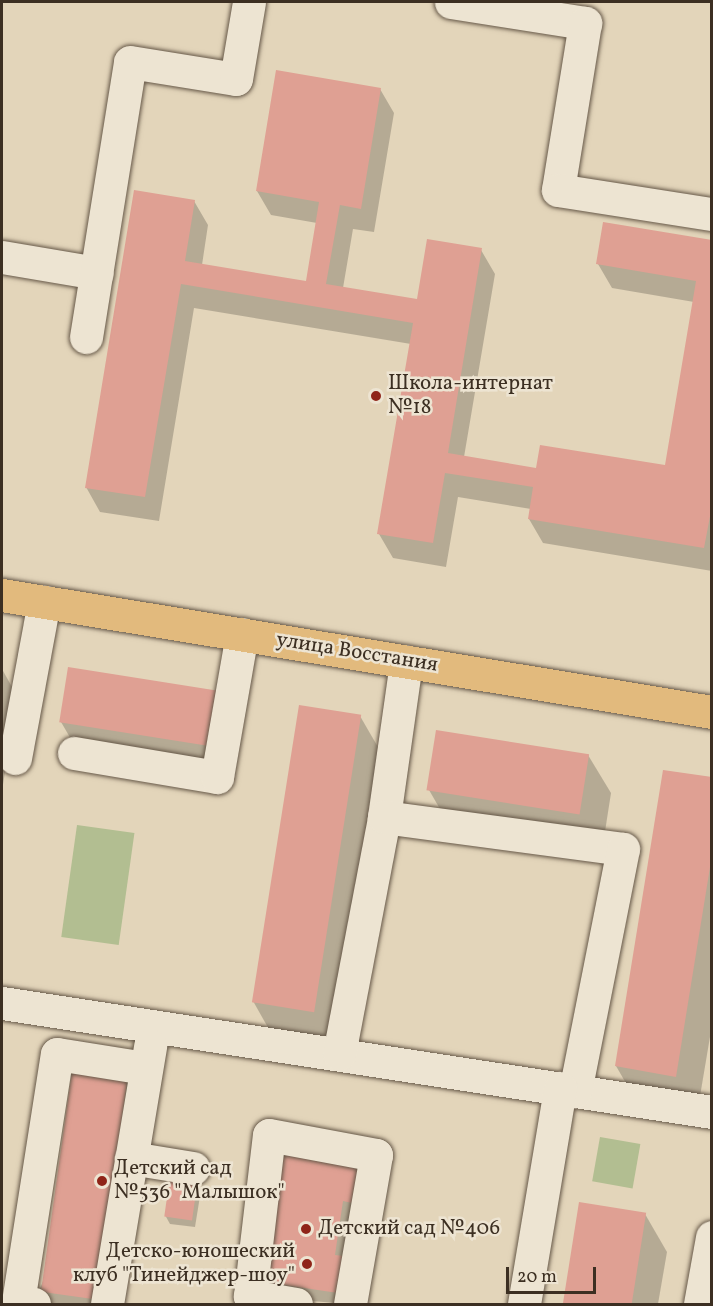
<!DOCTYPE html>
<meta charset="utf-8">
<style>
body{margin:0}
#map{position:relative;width:713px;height:1306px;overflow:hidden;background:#e3d5ba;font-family:Vollkorn,serif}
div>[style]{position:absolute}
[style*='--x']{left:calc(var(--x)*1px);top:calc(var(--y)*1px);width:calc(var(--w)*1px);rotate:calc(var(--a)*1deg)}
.green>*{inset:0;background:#b2be91;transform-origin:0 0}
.shadow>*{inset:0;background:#0003}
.building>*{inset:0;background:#dfa093;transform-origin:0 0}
.roads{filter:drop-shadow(0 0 2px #665848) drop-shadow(0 0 2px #665848)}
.minor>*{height:33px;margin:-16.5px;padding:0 16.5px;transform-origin:16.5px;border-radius:16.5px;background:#ede4d2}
.major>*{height:33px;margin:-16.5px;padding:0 16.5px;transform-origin:16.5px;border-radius:16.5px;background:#e2ba7d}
.dots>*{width:16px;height:16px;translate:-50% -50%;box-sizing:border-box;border:3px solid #ede4d2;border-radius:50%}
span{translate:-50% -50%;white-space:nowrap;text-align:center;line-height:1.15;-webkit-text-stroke:5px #ede4d2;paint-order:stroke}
.poi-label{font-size:21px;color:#3c2f22}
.left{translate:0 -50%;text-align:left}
.right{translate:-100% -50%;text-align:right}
.street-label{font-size:21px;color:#3c2f22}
.frame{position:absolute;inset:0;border:3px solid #3c2f22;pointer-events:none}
.scale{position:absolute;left:506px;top:1267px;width:90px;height:27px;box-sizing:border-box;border:3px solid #3c2f22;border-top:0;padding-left:8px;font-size:18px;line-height:21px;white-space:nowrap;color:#3c2f22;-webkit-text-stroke:4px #ede4d2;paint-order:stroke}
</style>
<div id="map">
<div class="green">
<div style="left:77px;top:825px;width:58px;height:113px;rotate:8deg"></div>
<div style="left:600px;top:1137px;width:41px;height:45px;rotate:10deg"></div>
</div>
<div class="shadow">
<div style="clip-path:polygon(380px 89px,394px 113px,374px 232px,353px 229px,343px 288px,418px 300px,481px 250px,495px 274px,464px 457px,537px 469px,666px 467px,694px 302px,612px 288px,598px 264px,712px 241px,712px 571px,543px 543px,529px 519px,531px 509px,458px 497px,446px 567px,393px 558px,379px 534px,411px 344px,194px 308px,159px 521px,100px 512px,86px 487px,194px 201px,208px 225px,202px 265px,307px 282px,317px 223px,271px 215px,257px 191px)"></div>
<div style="clip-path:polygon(2px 669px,17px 696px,2px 791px)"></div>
<div style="clip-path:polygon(220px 693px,225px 770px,75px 746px,61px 722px)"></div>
<div style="clip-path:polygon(360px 716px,382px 754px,333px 1049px,275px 1040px,253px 1001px)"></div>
<div style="clip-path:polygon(588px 755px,611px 793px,602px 851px,451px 828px,429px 790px)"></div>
<div style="clip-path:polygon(712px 779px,712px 1025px,697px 1114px,638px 1104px,616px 1066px)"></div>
<div style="clip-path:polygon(126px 1081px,135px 1098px,103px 1304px,47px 1304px,39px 1291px)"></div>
<div style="clip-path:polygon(357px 1168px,348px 1304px,275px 1298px,265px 1282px)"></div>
<div style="clip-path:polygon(197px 1182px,201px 1190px,195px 1227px,170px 1224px,165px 1215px)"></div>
<div style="clip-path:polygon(580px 1204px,645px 1214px,667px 1252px,658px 1304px,564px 1304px)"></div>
</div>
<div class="building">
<div style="clip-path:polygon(276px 70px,381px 88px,361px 209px,340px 205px,326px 284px,417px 299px,427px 239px,482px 248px,448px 453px,536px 468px,540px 445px,665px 465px,696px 281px,596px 264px,603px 222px,712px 240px,712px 506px,704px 548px,528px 519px,533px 487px,445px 473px,433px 543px,377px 534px,413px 323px,181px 284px,145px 497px,85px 488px,134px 190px,195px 200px,185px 261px,306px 281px,319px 202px,256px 191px)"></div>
<div style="left:68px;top:667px;width:155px;height:56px;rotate:9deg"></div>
<div style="left:299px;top:705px;width:63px;height:301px;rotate:9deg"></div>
<div style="left:436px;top:730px;width:155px;height:61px;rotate:9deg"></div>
<div style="clip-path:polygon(663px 770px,712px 777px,712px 855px,676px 1077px,615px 1066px)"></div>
<div style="left:72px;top:1071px;width:56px;height:223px;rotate:8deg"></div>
<div style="clip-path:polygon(284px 1155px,358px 1167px,352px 1203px,343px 1201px,335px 1255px,343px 1256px,338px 1293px,264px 1282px)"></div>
<div style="left:170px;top:1176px;width:28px;height:41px;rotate:8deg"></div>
<div style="left:579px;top:1202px;width:68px;height:103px;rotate:9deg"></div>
</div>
<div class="roads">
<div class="minor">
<div style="--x:451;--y:2;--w:136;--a:8.9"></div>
<div style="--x:585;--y:23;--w:169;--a:99.2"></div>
<div style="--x:558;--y:190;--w:156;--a:8.9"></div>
<div style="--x:2;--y:257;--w:96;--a:9.6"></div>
<div style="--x:86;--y:337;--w:278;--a:-80.9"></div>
<div style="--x:130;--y:62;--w:107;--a:9.1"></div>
<div style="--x:236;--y:79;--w:78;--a:-80.4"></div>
<div style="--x:74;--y:753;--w:145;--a:9.5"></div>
<div style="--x:217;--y:777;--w:145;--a:-80.1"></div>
<div style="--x:15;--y:758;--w:159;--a:-79.5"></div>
<div style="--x:384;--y:817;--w:157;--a:-81.9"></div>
<div style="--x:2;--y:1003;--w:718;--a:8.73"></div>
<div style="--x:339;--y:1054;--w:241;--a:-79.2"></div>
<div style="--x:384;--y:817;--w:241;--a:7.6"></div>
<div style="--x:623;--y:849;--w:247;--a:101.2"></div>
<div style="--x:131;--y:1158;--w:63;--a:9.2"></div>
<div style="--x:34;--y:1304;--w:16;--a:-173"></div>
<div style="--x:18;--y:1302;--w:251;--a:-81.1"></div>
<div style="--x:57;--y:1054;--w:89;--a:9"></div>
<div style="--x:107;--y:1304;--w:262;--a:-80.5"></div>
<div style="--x:296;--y:1304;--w:47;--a:-170.1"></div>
<div style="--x:250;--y:1296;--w:162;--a:-83.3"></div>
<div style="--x:269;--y:1135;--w:109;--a:10.6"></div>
<div style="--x:376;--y:1155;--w:151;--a:99.9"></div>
<div style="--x:524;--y:1304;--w:219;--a:-80.5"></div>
<div style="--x:700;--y:1304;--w:68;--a:-79.8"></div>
</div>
<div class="major">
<div style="--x:2;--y:595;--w:720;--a:9.36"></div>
</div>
</div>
<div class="dots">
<div style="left:376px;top:396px;background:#8f2418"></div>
<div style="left:102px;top:1181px;background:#8f2418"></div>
<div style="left:306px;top:1229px;background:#8f2418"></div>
<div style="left:307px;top:1264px;background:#8f2418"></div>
</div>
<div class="poi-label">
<span class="left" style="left:388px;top:396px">Школа-интернат<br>№18</span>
<span class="left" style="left:114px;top:1181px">Детский сад<br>№536 "Малышок"</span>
<span class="left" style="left:318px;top:1229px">Детский сад №406</span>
<span class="right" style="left:295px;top:1264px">Детско-юношеский<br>клуб "Тинейджер-шоу"</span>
</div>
<div class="street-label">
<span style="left:357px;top:653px;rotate:9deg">улица Восстания</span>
</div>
<div class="frame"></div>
<div class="scale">20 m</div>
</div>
